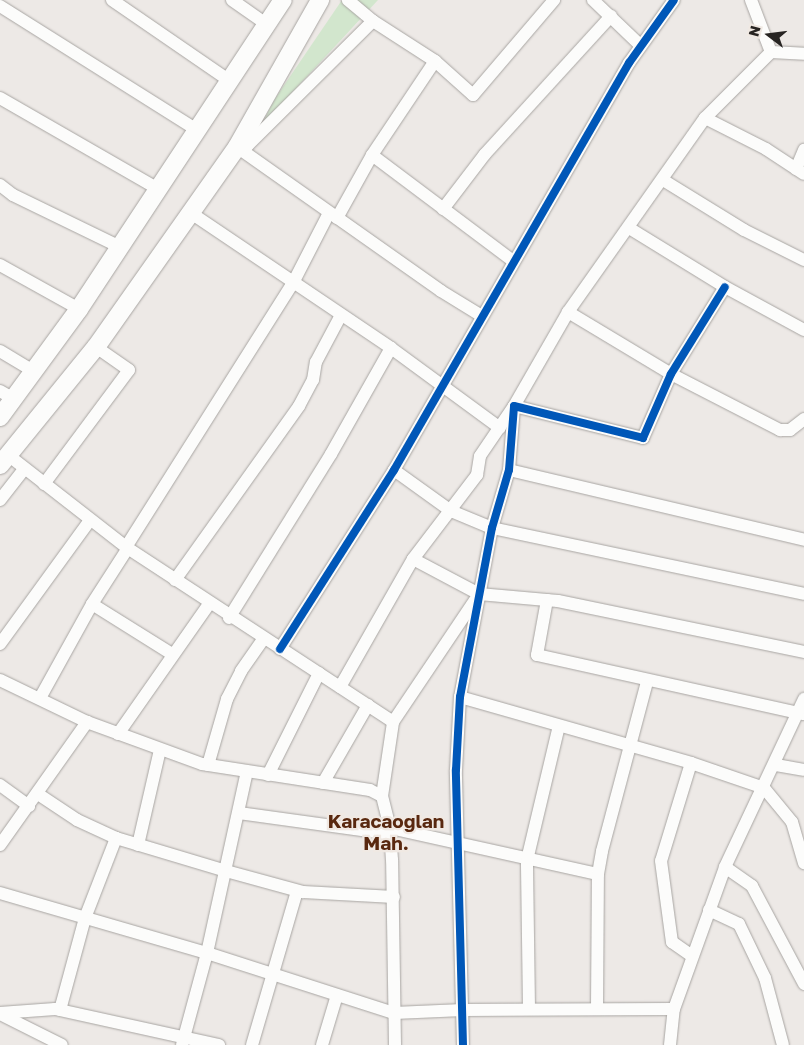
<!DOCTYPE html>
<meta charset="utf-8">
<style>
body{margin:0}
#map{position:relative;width:804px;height:1045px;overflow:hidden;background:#ede9e6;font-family:"Golos Text",sans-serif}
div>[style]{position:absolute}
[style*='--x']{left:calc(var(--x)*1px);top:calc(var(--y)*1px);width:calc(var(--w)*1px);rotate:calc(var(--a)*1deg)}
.green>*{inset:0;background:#d2e6cd}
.roads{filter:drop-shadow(0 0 1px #a8a5a2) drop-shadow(0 0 1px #a8a5a2)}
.minor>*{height:12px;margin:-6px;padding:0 6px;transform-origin:6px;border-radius:6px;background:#fcfcfb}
.secondary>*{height:18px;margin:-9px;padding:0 9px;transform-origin:9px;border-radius:9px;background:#fcfcfb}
.cycleway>*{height:8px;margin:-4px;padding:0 4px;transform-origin:4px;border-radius:4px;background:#0057b8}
span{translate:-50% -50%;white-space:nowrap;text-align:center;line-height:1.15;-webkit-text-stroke:4.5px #f0e9e3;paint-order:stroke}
.district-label{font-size:19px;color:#59280f;font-weight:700}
.north{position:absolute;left:744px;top:10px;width:50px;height:50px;-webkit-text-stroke:4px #f0e9e3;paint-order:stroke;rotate:285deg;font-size:14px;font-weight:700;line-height:20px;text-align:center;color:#272422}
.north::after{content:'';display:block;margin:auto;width:18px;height:22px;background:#272422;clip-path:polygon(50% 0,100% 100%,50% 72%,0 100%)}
</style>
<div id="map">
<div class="green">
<div style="clip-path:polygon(342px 0,378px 0,261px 126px,274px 100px)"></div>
</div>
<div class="roads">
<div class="minor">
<div style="--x:112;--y:0;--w:143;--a:34.5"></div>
<div style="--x:232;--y:0;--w:42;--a:35.2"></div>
<div style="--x:593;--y:0;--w:66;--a:43.8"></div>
<div style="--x:751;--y:0;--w:56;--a:69"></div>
<div style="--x:0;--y:6;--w:233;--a:32.2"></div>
<div style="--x:373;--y:21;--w:74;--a:32.8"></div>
<div style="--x:435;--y:61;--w:51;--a:41.8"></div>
<div style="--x:473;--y:95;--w:125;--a:-49.5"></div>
<div style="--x:0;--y:98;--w:182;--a:29.9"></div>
<div style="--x:705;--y:118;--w:68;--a:26.9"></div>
<div style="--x:766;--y:149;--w:45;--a:33.3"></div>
<div style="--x:238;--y:145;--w:10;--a:0"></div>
<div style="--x:248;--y:145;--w:176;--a:-44.8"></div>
<div style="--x:373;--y:21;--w:33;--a:-140"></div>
<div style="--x:237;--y:147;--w:250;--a:35.2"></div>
<div style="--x:441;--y:291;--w:48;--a:31.4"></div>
<div style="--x:372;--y:155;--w:176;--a:36.9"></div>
<div style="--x:796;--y:169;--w:21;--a:-67"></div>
<div style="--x:663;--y:180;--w:95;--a:31.7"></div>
<div style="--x:744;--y:230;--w:67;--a:26.6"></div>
<div style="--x:0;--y:185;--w:16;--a:38"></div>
<div style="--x:13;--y:195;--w:119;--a:25.9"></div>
<div style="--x:443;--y:209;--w:69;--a:-52.6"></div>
<div style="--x:485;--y:154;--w:187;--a:-47.6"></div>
<div style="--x:191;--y:213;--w:241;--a:34"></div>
<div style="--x:391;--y:348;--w:135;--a:36.3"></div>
<div style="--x:337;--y:218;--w:72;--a:-60.9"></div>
<div style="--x:372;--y:155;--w:113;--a:-56.2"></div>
<div style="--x:629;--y:228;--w:113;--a:31.6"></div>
<div style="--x:725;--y:287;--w:90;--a:28.6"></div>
<div style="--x:0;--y:265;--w:90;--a:29.1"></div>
<div style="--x:568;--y:312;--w:120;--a:31"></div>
<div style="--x:671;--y:374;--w:123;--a:27.2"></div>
<div style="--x:780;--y:430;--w:10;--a:0"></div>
<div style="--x:790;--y:430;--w:18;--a:-38"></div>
<div style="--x:0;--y:351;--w:41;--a:31"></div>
<div style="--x:0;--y:391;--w:16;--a:30"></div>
<div style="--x:8;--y:455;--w:150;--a:37.9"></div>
<div style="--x:126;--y:547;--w:319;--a:33.2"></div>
<div style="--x:394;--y:470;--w:70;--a:35.7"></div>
<div style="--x:451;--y:511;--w:44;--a:22.5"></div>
<div style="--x:492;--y:528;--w:319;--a:11.9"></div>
<div style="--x:509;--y:470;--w:303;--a:13.3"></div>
<div style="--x:44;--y:484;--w:142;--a:-53.3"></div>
<div style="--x:129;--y:370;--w:40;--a:-145.1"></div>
<div style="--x:0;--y:500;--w:39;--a:-52"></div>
<div style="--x:126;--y:547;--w:312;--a:-57.7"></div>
<div style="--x:293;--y:283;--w:79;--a:-62.8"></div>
<div style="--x:413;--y:559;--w:75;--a:27.9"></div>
<div style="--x:479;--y:594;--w:79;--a:5.1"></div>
<div style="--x:558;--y:601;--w:251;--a:11.7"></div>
<div style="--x:175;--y:580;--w:214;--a:-54.5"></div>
<div style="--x:299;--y:406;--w:30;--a:-62"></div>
<div style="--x:313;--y:380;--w:18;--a:-81"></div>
<div style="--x:316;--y:362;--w:53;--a:-62"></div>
<div style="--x:547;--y:600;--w:56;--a:100.3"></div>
<div style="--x:537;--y:655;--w:273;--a:12.5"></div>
<div style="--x:92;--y:604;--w:94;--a:32"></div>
<div style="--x:229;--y:618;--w:193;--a:-58.1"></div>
<div style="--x:331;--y:454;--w:122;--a:-60.5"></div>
<div style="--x:0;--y:644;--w:153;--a:-54"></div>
<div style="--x:280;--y:649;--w:212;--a:-57.5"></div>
<div style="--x:394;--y:470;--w:470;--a:-60"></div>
<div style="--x:629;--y:63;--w:77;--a:-54.5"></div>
<div style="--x:0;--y:680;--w:97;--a:25.8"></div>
<div style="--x:87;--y:722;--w:122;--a:20.1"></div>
<div style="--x:202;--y:764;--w:170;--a:8.8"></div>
<div style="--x:370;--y:790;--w:13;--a:27"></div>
<div style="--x:340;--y:687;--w:147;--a:-60.3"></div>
<div style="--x:413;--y:559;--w:106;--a:-52.7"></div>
<div style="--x:477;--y:475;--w:19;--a:-81"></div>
<div style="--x:480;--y:456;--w:60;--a:-55.8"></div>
<div style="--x:514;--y:406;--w:108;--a:-60.1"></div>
<div style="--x:568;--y:312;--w:237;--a:-54.8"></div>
<div style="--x:705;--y:118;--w:93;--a:-45"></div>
<div style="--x:771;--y:52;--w:33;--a:3"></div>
<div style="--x:460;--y:697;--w:240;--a:15.9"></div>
<div style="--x:691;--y:763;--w:77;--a:18.9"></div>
<div style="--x:764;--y:788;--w:44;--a:50.5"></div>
<div style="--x:792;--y:822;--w:43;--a:73.7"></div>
<div style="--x:40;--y:698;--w:107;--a:-61"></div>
<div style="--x:92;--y:604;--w:67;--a:-57.3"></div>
<div style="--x:118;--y:734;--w:159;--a:-55"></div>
<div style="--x:691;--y:763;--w:102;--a:107"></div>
<div style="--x:661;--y:861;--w:82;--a:82.3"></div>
<div style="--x:672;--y:942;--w:24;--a:35"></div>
<div style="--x:208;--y:765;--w:69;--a:-73.9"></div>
<div style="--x:227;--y:699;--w:31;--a:-63"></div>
<div style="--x:241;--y:671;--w:40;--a:-55.1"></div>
<div style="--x:776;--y:765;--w:28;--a:10"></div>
<div style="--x:268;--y:775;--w:114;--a:-63.4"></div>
<div style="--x:323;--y:783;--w:90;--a:-60"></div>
<div style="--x:0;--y:785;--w:36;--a:36"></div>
<div style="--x:38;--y:794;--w:47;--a:33.7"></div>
<div style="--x:77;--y:820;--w:43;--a:24.8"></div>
<div style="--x:116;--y:838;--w:115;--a:16.7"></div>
<div style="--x:226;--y:871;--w:80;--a:15.3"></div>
<div style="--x:303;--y:892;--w:91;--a:3.1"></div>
<div style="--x:239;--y:813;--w:153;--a:7.9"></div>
<div style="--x:390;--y:828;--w:213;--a:12.5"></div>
<div style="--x:0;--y:845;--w:151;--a:-54.7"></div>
<div style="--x:138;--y:845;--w:98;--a:-77"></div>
<div style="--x:725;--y:867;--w:33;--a:35"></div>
<div style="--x:752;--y:886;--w:111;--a:62"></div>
<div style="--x:0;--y:893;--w:216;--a:16.2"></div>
<div style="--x:207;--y:953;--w:196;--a:17.8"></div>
<div style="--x:394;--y:1013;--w:69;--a:-2.5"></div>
<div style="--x:463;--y:1010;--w:211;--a:-0.3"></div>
<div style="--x:709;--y:910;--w:33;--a:25"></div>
<div style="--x:739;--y:924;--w:60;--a:64.3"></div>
<div style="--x:765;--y:978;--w:69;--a:75"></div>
<div style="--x:597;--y:1008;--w:134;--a:-89.6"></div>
<div style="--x:598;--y:874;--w:23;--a:-80"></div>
<div style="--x:602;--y:851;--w:175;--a:-75.1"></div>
<div style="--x:529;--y:1009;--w:149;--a:-90.8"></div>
<div style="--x:527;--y:860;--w:138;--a:-76.6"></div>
<div style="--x:60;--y:1010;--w:95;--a:-74.8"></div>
<div style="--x:85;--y:918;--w:86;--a:-68.8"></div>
<div style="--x:0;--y:1013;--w:55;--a:-4.2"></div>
<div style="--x:55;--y:1009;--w:168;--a:12.4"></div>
<div style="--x:0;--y:1014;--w:69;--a:26.6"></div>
<div style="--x:182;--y:1045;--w:95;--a:-74.8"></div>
<div style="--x:207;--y:953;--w:186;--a:-77.6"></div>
<div style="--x:252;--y:1045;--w:160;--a:-73.7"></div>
<div style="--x:322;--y:1045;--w:52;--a:-73.3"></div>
<div style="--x:395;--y:1045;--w:185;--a:-90.9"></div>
<div style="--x:392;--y:860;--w:32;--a:-94"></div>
<div style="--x:390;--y:828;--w:33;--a:-104"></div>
<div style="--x:382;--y:796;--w:75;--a:-81.5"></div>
<div style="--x:393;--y:722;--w:147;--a:-56.1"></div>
<div style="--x:463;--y:1045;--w:275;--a:-91.5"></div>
<div style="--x:456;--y:770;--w:73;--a:-86.9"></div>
<div style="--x:460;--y:697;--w:172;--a:-79.3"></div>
<div style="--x:492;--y:528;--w:60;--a:-73.7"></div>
<div style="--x:509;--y:470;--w:64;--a:-85.5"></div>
<div style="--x:514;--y:406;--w:133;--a:13.9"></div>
<div style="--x:643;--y:438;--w:70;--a:-66.4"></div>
<div style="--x:671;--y:374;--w:102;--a:-58.2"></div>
<div style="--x:670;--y:1045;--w:36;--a:-84"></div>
<div style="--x:674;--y:1009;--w:151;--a:-70.2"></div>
<div style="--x:725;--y:867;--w:186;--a:-64.8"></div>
</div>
<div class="secondary">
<div style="--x:0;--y:417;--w:134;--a:-53.8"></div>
<div style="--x:79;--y:309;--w:370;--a:-56.6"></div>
<div style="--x:0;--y:465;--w:152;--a:-50.9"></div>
<div style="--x:96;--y:347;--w:245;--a:-54.8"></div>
<div style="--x:237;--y:147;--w:169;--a:-60.5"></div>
</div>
</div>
<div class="cycleway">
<div style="--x:280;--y:649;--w:212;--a:-57.5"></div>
<div style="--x:394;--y:470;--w:470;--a:-60"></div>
<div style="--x:629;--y:63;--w:77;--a:-54.5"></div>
<div style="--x:463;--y:1045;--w:275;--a:-91.5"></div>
<div style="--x:456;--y:770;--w:73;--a:-86.9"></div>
<div style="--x:460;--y:697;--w:172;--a:-79.3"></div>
<div style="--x:492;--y:528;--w:60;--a:-73.7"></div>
<div style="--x:509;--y:470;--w:64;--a:-85.5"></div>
<div style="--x:514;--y:406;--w:133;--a:13.9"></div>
<div style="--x:643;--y:438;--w:70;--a:-66.4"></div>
<div style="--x:671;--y:374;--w:102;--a:-58.2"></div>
</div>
<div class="district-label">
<span style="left:386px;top:832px">Karacaoğlan<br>Mah.</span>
</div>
<div class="north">N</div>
</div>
